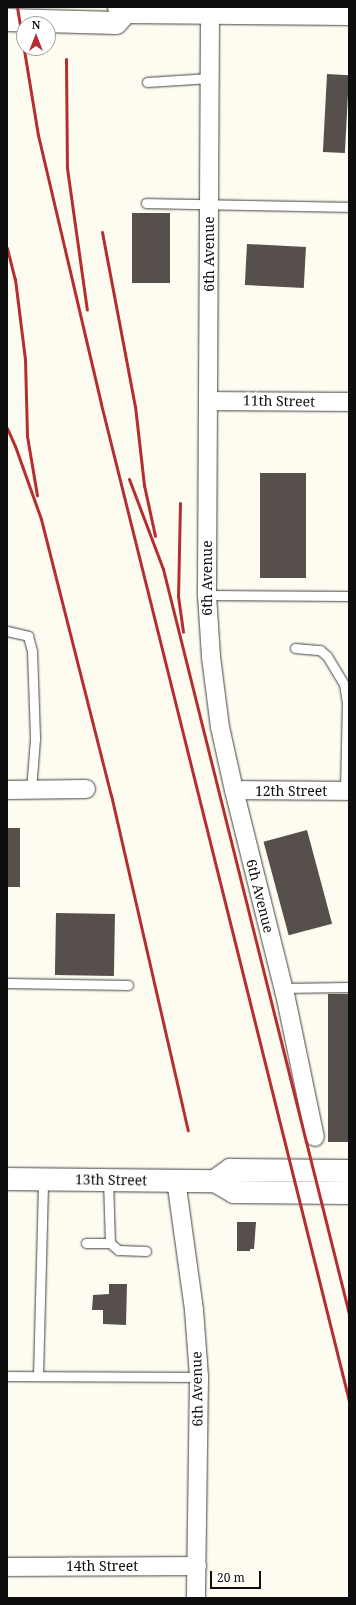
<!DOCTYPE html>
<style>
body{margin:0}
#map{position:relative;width:356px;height:1605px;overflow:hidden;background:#fefcf0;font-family:"Noto Serif",serif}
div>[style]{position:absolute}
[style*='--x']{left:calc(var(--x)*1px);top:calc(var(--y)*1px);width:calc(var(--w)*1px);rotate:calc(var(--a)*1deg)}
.building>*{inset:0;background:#564f4b;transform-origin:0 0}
.roads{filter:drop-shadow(0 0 1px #414141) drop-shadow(0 0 1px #414141)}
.service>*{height:9px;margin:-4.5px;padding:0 4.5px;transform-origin:4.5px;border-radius:4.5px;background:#fff}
.minor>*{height:18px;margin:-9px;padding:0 9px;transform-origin:9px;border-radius:9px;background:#fff}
.tertiary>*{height:22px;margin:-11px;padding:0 11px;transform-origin:11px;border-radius:11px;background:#fff}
.rail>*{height:3px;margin:-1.5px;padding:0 1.5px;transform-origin:1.5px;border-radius:1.5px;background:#b62d30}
span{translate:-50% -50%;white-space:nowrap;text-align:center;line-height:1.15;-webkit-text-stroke:4px #fff;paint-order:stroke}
.street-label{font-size:14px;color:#0e0e0e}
.frame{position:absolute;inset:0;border:8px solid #0e0e0e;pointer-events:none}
.north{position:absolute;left:16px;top:16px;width:40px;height:40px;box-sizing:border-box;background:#fff;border:1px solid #9f9f9f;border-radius:50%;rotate:0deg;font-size:11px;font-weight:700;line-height:16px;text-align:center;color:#0e0e0e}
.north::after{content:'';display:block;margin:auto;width:14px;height:18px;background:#b62d30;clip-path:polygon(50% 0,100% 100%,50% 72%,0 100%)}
.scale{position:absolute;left:210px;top:1571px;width:51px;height:18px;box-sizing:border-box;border:2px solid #0e0e0e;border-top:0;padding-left:5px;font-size:12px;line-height:14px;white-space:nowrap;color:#0e0e0e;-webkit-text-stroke:3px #fff;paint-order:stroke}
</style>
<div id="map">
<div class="building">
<div style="left:327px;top:74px;width:22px;height:78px;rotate:3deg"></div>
<div style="left:132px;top:213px;width:38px;height:70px"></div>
<div style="left:247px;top:244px;width:59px;height:41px;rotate:3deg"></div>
<div style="left:260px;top:473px;width:46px;height:105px"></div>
<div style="left:7px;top:828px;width:13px;height:59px"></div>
<div style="left:307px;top:830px;width:97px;height:45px;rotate:75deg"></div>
<div style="left:56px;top:913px;width:59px;height:62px;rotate:1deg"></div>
<div style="left:328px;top:994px;width:21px;height:148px"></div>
<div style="clip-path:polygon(237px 1222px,256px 1222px,254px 1249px,250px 1249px,250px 1251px,237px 1251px)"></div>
<div style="clip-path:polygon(109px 1284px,127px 1284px,126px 1325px,103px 1324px,103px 1310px,92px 1310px,93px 1295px,109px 1294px)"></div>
</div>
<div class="roads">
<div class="service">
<div style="--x:147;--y:82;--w:63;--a:-3.6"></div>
<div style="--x:146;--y:203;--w:203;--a:1.1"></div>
<div style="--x:207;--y:595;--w:142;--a:0.4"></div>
<div style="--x:7;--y:631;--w:22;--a:13"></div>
<div style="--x:28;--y:636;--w:16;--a:75"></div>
<div style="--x:32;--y:651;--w:88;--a:88"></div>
<div style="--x:35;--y:739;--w:51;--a:94.5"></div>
<div style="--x:295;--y:648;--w:25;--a:5"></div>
<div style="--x:320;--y:650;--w:9;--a:41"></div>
<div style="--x:327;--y:656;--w:33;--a:59"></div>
<div style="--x:344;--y:684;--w:18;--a:81"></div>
<div style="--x:347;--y:702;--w:89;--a:91.3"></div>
<div style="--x:7;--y:983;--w:121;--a:0.9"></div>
<div style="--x:283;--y:988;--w:66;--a:-0.9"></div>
<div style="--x:108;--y:1180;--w:63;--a:88.2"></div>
<div style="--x:110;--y:1243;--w:11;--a:41"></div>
<div style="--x:118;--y:1250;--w:28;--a:2"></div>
<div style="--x:86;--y:1243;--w:24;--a:0"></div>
<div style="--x:7;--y:1376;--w:192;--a:0.3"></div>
<div style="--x:38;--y:1376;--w:197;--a:-88.5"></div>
</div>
<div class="minor">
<div style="--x:210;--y:13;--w:582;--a:90.3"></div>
<div style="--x:207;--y:595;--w:62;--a:86.3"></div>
<div style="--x:211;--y:657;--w:71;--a:82.7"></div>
<div style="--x:220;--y:727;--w:65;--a:77.5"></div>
<div style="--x:234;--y:790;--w:210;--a:76"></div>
<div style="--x:285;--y:994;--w:146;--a:78.2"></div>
<div style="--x:208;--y:401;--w:141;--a:0.4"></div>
<div style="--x:7;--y:790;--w:79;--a:-0.7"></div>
<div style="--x:234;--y:790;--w:115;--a:0.5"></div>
<div style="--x:176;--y:1180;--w:131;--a:82.1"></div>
<div style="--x:194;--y:1310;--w:67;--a:85.7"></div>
<div style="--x:199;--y:1377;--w:221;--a:90.8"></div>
<div style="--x:7;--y:1567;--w:190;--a:-0.3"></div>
</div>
<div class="tertiary">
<div style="--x:119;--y:7;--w:9;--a:36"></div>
<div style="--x:126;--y:12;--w:223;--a:0.5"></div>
<div style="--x:7;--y:20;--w:109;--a:1.6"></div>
<div style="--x:116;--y:23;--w:15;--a:-48"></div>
<div style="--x:7;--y:1179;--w:208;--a:0.6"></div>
<div style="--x:215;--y:1181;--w:22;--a:30"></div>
<div style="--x:234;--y:1192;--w:115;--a:0.5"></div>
<div style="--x:215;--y:1181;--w:19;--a:-36"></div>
<div style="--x:230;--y:1170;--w:119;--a:0.5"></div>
</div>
</div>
<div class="rail">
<div style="--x:17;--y:7;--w:130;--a:80.7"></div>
<div style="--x:38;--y:135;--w:276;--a:76.8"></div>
<div style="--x:101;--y:404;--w:1027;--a:76.03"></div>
<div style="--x:66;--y:59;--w:109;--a:89.5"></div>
<div style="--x:67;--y:168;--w:143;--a:82"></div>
<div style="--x:102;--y:232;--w:177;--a:79.3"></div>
<div style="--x:135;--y:406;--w:80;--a:83.5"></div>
<div style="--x:144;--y:485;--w:52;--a:77.8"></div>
<div style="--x:7;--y:248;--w:32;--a:76"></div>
<div style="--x:15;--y:279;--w:81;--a:82.9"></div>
<div style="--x:25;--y:359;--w:77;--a:88.5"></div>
<div style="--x:27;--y:436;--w:60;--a:80.4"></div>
<div style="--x:7;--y:428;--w:20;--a:66"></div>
<div style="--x:15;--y:446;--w:77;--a:70.4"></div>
<div style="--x:41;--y:519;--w:285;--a:75.8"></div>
<div style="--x:111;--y:795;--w:344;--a:77.1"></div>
<div style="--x:129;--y:479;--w:96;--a:69.3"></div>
<div style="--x:163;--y:569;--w:768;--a:75.98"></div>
<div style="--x:180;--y:503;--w:93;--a:91.2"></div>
<div style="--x:178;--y:596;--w:36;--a:82"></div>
</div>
<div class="street-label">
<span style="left:209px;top:254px;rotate:-90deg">6th Avenue</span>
<span style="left:279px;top:401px;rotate:1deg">11th Street</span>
<span style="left:207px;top:578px;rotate:-90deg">6th Avenue</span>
<span style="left:291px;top:791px">12th Street</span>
<span style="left:260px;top:896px;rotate:76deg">6th Avenue</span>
<span style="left:111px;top:1180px;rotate:1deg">13th Street</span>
<span style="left:197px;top:1389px;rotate:-91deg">6th Avenue</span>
<span style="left:102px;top:1566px">14th Street</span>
</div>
<div class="frame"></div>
<div class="north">N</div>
<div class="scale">20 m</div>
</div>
